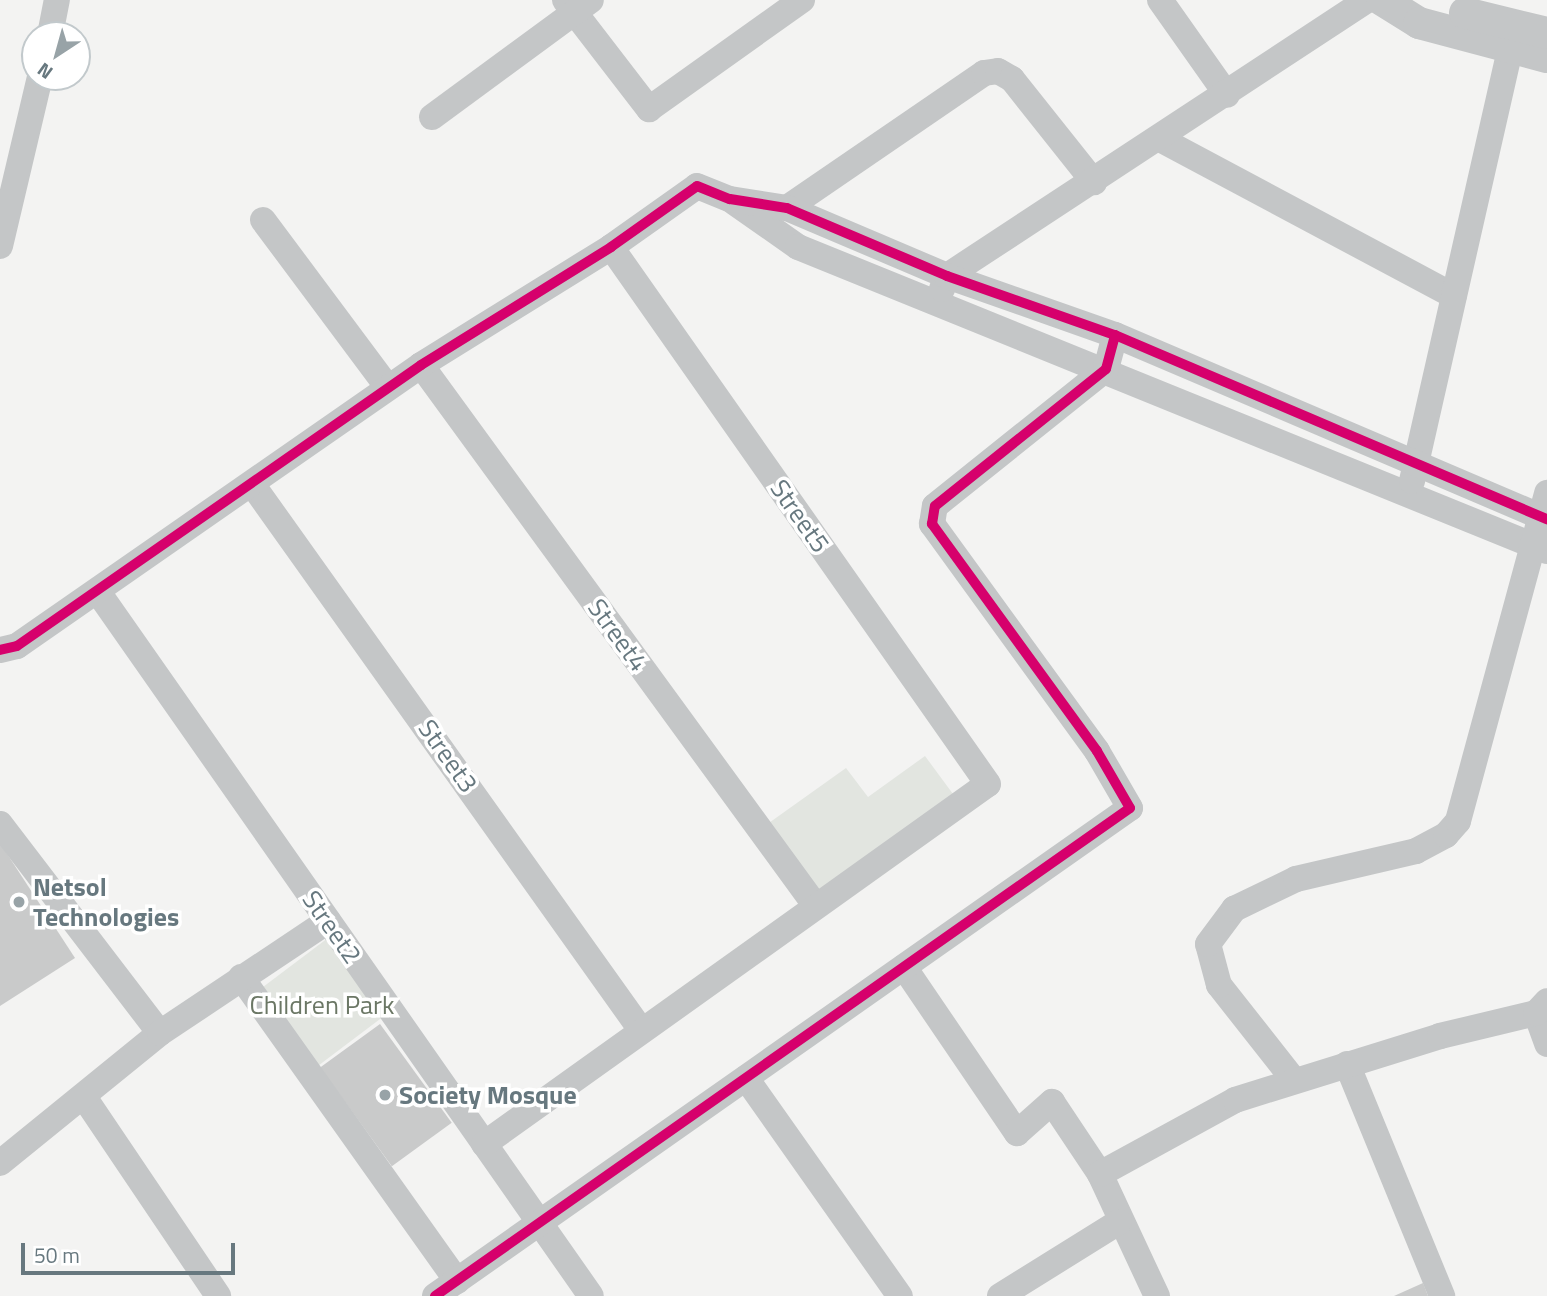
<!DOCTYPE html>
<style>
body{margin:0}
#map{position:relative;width:1547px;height:1296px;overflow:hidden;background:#f3f3f2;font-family:"Titillium Web",sans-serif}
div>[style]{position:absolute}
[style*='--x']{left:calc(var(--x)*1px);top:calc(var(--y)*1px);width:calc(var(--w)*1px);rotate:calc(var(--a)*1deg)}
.green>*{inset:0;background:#e2e5e0;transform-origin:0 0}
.building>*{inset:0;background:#c9caca;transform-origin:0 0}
.minor>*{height:26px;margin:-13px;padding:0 13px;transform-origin:13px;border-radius:13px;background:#c4c6c7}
.tertiary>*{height:32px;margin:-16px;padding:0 16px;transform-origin:16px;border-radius:16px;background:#c4c6c7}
.cycleway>*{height:10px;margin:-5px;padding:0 5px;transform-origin:5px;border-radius:5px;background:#d6006c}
.dots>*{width:19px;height:19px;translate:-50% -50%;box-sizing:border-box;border:4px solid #fff;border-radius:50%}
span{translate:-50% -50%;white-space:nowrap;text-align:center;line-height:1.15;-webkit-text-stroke:7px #fff;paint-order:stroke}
.street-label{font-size:26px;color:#67787f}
.poi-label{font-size:26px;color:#67787f;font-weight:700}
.left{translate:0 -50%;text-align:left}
.park-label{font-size:26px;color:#6b7765}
.north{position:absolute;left:21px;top:21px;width:70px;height:70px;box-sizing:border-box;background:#fff;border:2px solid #c2c9cc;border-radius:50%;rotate:216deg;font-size:19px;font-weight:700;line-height:28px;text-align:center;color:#67787f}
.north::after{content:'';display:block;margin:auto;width:24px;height:32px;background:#98a3a7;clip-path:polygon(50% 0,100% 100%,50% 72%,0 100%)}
.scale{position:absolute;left:21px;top:1243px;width:214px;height:32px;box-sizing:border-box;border:4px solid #67787f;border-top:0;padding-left:9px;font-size:21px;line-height:24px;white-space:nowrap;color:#67787f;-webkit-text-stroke:5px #fff;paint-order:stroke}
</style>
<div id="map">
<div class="green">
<div style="clip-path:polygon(925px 756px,953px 794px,817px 894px,766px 825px,846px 768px,868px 797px)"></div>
<div style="left:328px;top:938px;width:96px;height:88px;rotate:53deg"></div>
</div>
<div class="building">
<div style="clip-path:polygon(0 843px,75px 958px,0 1006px)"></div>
<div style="left:380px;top:1024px;width:122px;height:74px;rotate:54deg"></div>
<div style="clip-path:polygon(1423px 1283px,1428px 1296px,1394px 1296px)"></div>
</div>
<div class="minor">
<div style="--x:565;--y:0;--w:138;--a:52.4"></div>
<div style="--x:649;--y:109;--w:188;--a:-35.5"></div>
<div style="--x:1160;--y:0;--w:116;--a:54.8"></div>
<div style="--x:50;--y:35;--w:36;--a:-79"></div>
<div style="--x:432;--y:117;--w:197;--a:-36.3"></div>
<div style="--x:1160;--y:139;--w:333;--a:28.1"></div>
<div style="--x:734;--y:202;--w:78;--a:35.1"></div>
<div style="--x:798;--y:247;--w:808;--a:22.09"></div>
<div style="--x:787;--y:208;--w:239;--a:-34.4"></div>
<div style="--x:984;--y:73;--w:14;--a:-8"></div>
<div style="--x:998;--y:71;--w:16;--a:30"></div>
<div style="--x:1012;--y:79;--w:132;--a:51.5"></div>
<div style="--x:263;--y:220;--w:209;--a:53.3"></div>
<div style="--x:0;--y:246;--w:174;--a:-76.7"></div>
<div style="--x:942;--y:289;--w:14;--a:-69"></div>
<div style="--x:947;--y:276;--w:503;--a:-33.31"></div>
<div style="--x:421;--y:365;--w:668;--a:53.88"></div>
<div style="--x:1412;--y:481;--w:466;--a:-77.2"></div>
<div style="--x:252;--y:484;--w:670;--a:54.53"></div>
<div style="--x:98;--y:592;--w:859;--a:55"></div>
<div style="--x:0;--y:650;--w:17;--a:-13"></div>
<div style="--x:17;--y:646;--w:492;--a:-34.8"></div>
<div style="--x:421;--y:365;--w:224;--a:-31.8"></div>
<div style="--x:611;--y:247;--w:105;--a:-35.3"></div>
<div style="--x:697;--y:186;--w:35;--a:22"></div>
<div style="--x:730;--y:199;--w:58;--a:9"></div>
<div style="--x:787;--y:208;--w:174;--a:23"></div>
<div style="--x:947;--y:276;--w:178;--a:19.4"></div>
<div style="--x:1115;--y:335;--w:470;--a:23.1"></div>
<div style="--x:0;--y:824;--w:263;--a:52.6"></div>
<div style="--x:904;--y:967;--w:201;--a:55.8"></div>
<div style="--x:1017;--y:1133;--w:47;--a:-41.5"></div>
<div style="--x:1052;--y:1102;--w:87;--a:56.3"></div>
<div style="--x:1100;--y:1174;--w:135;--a:65"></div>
<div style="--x:241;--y:977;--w:373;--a:54.6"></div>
<div style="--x:1536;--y:1013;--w:33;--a:70"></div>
<div style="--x:1347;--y:1064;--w:251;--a:67.7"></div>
<div style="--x:746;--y:1078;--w:267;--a:54.8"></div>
<div style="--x:1293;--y:1079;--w:120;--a:-128.2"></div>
<div style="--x:1219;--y:985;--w:42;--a:-105"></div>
<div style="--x:1208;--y:944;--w:44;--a:-53.4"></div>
<div style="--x:1234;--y:909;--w:69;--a:-25.8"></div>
<div style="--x:1296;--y:879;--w:123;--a:-13.1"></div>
<div style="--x:1416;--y:851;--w:34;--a:-28"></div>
<div style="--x:1446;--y:835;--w:18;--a:-49"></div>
<div style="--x:1458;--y:821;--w:340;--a:-74.8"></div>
<div style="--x:84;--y:1097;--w:240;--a:56"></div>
<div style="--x:484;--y:1144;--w:619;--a:-35.54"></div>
<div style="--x:988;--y:784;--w:656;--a:-125.07"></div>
<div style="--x:0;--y:1163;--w:206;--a:-39.1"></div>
<div style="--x:160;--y:1033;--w:202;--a:-33.7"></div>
<div style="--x:1100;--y:1174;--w:154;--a:-28.7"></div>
<div style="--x:1235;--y:1100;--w:215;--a:-17.3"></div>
<div style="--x:1440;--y:1036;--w:99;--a:-13.5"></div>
<div style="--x:1536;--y:1013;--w:16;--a:-47"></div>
<div style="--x:435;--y:1296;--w:849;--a:-35.07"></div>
<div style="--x:1130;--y:808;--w:66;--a:-120.1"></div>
<div style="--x:1097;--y:751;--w:281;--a:-126"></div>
<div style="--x:932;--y:524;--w:18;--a:-81"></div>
<div style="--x:935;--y:506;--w:219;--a:-38.7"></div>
<div style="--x:1106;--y:369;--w:35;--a:-75"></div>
<div style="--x:1000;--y:1296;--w:140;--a:-31.9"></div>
</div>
<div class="tertiary">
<div style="--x:1382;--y:0;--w:44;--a:31.9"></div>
<div style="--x:1419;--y:23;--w:132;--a:14.9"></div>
<div style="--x:1465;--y:13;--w:84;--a:13.7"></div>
</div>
<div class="cycleway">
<div style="--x:0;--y:650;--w:17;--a:-13"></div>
<div style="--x:17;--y:646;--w:492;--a:-34.8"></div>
<div style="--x:421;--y:365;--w:224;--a:-31.8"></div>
<div style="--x:611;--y:247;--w:105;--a:-35.3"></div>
<div style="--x:697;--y:186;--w:35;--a:22"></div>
<div style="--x:730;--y:199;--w:58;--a:9"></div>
<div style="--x:787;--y:208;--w:174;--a:23"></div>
<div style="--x:947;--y:276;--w:178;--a:19.4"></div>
<div style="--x:1115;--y:335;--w:470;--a:23.1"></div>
<div style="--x:435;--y:1296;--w:849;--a:-35.07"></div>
<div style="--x:1130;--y:808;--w:66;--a:-120.1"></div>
<div style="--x:1097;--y:751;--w:281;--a:-126"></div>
<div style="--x:932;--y:524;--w:18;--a:-81"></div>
<div style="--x:935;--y:506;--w:219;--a:-38.7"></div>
<div style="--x:1106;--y:369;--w:35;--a:-75"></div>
</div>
<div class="dots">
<div style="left:19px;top:902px;background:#98a3a7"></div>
<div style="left:385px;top:1095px;background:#98a3a7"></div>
</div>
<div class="street-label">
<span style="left:800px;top:516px;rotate:55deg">Street5</span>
<span style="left:618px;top:635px;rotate:54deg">Street4</span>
<span style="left:448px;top:756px;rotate:55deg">Street3</span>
<span style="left:332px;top:927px;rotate:55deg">Street2</span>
</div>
<div class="poi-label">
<span class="left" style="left:33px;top:902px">Netsol<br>Technologies</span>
<span class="left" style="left:399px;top:1095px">Society Mosque</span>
</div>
<div class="park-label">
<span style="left:322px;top:1005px">Children Park</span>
</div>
<div class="north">N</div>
<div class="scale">50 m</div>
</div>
